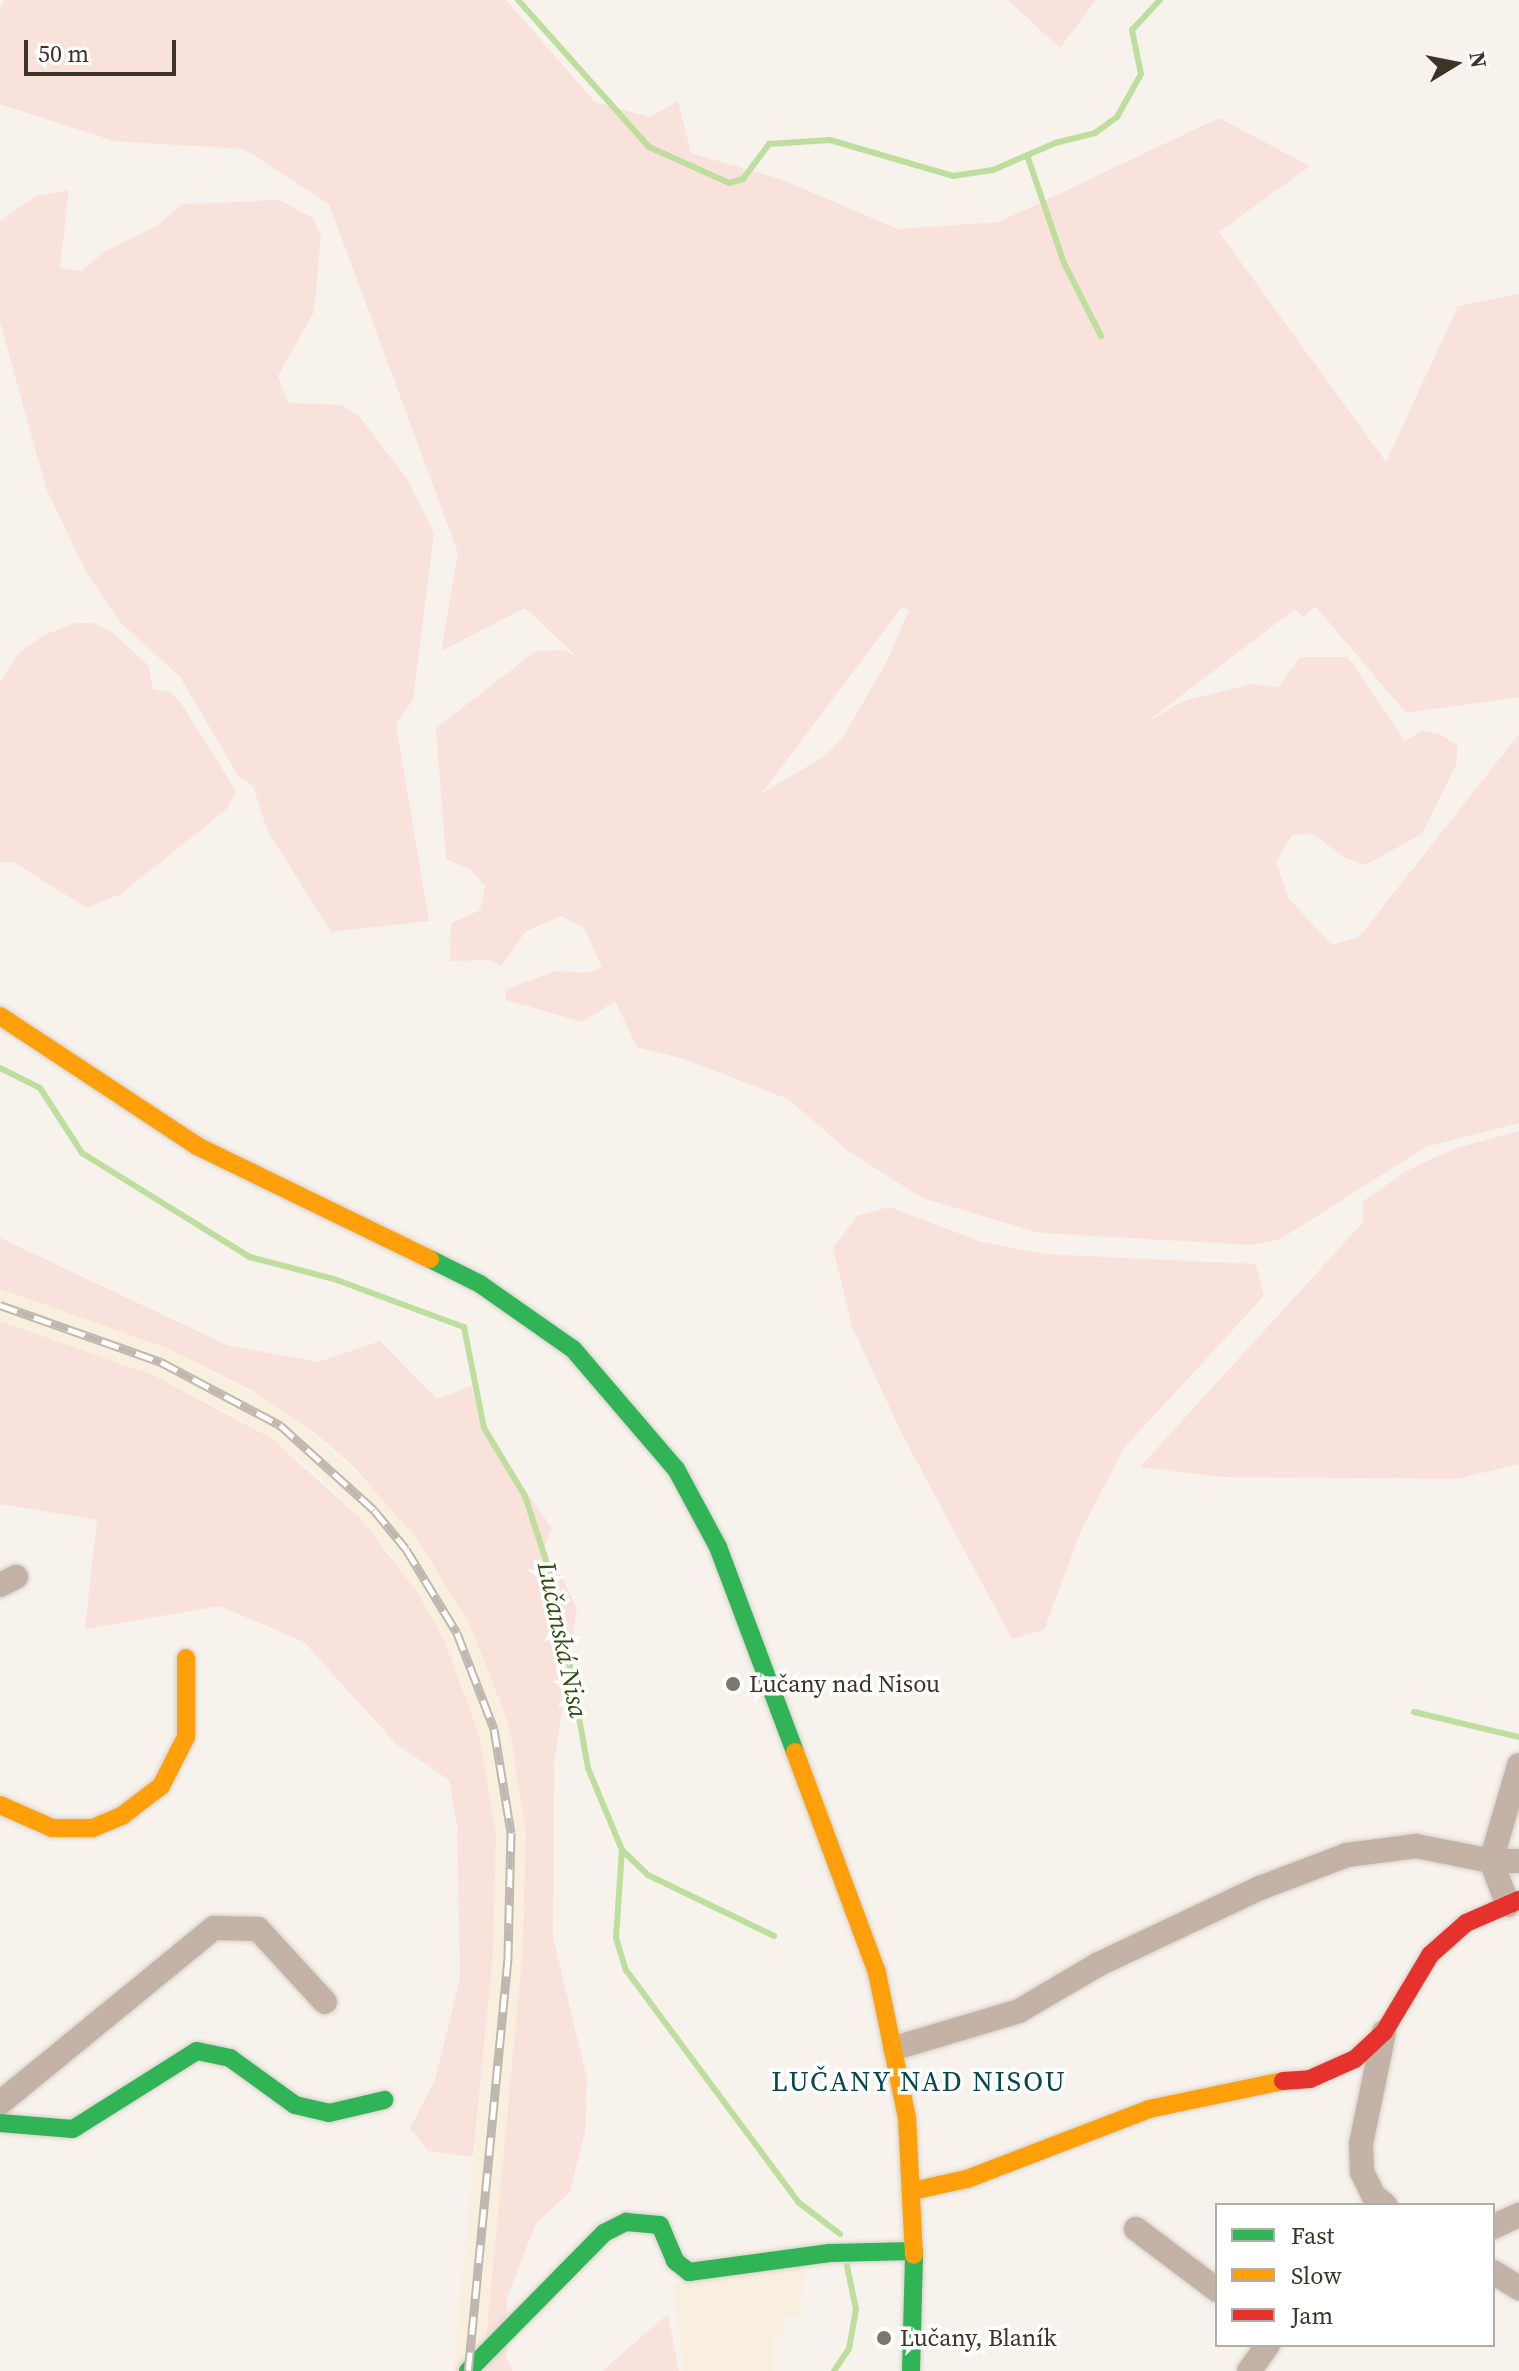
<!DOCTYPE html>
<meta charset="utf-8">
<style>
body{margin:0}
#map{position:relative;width:1519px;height:2371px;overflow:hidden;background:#f7f3ec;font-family:"Source Serif 4",serif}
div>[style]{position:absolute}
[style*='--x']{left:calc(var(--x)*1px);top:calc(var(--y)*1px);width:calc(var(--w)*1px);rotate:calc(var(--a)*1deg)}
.built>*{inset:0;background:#f9efdf}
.green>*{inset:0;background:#f9e2dc}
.stream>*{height:6px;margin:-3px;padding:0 3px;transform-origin:3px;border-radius:3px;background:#bede9d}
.roads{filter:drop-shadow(0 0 2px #d5d0c9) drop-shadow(0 0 2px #d5d0c9)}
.street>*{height:24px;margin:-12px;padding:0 12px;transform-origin:12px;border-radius:12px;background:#c3b2a5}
.fast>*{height:18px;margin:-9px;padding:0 9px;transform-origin:9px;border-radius:9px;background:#30b455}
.slow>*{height:18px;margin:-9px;padding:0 9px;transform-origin:9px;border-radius:9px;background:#ff9f0a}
.jam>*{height:18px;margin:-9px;padding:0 9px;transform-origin:9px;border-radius:9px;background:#e5322d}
.rail>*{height:9px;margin-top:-4.5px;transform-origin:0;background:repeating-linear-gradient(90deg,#fff 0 18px,#c0b7ae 0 36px);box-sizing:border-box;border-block:2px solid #c0b7ae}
.dots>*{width:22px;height:22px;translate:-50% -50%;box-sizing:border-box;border:4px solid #fff;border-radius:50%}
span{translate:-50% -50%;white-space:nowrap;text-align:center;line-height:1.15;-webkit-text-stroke:7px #fff;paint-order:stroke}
.poi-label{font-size:24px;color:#3c3427}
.left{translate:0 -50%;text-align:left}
.water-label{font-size:26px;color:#314d0e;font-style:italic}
.quarter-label{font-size:28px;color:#06464f;letter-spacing:2px}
.legend{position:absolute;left:1215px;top:2203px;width:280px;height:144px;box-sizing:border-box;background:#fff;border:2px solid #b1aea9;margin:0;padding:10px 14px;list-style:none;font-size:24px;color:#3c3427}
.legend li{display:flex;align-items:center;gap:16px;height:40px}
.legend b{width:40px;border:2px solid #b1aea9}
.north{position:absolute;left:1415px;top:24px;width:80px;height:80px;-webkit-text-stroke:6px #fff;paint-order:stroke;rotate:80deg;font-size:22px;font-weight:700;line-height:32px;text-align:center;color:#3c3427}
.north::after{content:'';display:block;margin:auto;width:28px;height:36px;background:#3c3427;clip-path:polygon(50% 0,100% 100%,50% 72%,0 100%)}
.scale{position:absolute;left:24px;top:40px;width:152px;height:36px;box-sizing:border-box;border:4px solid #3c3427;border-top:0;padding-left:10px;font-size:24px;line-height:28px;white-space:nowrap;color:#3c3427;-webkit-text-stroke:6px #fff;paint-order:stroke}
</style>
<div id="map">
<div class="built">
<div style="clip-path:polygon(0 1289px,167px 1348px,288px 1412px,385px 1500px,418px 1540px,471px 1627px,509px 1725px,526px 1832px,522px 1959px,483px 2371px,453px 2371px,493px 1956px,496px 1834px,479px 1734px,444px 1640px,394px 1558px,330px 1486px,296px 1457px,238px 1418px,155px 1376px,0 1321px)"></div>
<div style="clip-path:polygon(805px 2263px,800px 2317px,783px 2316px,783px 2338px,773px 2336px,773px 2371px,684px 2371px,673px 2284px)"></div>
</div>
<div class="green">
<div style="clip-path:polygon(evenodd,5px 0,506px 0,595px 102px,650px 117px,678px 101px,691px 153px,783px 180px,898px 229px,999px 222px,1219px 118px,1310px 166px,1219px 232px,1386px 462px,1458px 306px,1519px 294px,1519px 697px,1406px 713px,1315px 606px,1303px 618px,1295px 609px,1148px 721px,1183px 701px,1252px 684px,1279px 687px,1300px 657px,1348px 657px,1405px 741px,1421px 731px,1440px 734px,1458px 745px,1456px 765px,1422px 834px,1365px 865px,1343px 857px,1314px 834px,1292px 835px,1276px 862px,1289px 899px,1332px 945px,1359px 937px,1519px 734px,1519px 1123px,1426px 1147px,1279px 1240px,1251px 1245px,1040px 1233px,922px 1198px,847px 1150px,788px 1099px,684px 1059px,637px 1047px,615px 1001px,583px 1022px,506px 1000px,505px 990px,555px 971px,587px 973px,602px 968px,584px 928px,562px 916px,526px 931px,501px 966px,490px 960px,450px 961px,451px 924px,480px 910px,485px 886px,471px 870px,446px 859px,436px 728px,536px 651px,565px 650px,577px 657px,525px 608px,441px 651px,458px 553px,329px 204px,244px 149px,114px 141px,0 104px,0 8px,5px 0,902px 607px,909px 610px,886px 663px,843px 737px,825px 756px,762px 793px,902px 607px)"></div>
<div style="clip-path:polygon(1008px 0,1096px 0,1060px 48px)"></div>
<div style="clip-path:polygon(69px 190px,60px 268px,82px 271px,105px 251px,155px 227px,183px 204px,279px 200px,313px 218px,321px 236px,314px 312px,278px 376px,288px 403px,342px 405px,360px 417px,408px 480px,434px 533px,413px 700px,396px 724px,429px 921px,331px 932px,267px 830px,253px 786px,239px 777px,180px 677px,121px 623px,85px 570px,46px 488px,0 322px,0 221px,36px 196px)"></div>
<div style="clip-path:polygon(74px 623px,93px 623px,112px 632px,148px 665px,153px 689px,170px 692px,181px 703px,236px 791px,228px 808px,121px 894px,87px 908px,13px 862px,0 862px,0 683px,17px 655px,42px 636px)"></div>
<div style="clip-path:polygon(1519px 1131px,1519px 1464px,1457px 1479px,1223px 1477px,1140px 1467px,1364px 1221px,1362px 1202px,1408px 1170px,1453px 1149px)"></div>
<div style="clip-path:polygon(889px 1207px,982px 1242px,1045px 1254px,1256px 1264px,1264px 1296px,1124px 1448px,1081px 1531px,1044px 1630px,1012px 1639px,902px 1434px,852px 1327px,833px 1248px,857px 1216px)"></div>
<div style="clip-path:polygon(0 1238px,227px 1345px,318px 1362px,380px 1341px,437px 1399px,471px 1386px,497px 1452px,552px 1528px,541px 1556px,555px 1564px,577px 1608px,554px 1765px,553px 1937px,587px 2079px,585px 2132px,570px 2192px,536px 2223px,507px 2298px,506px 2357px,513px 2371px,483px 2371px,522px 1959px,526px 1832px,509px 1725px,471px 1627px,418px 1540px,351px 1464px,315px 1433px,253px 1391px,167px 1348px,0 1289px)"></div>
<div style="clip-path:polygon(0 1321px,155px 1376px,271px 1438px,362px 1520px,417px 1592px,444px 1640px,479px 1734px,496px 1834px,493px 1956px,473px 2157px,428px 2151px,410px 2128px,435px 2080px,460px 1978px,457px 1826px,449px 1780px,396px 1744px,304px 1642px,220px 1606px,85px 1629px,97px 1520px,0 1504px)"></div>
<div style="clip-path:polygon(668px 2314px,679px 2371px,602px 2371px)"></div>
</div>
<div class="stream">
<div style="--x:518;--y:0;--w:197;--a:48.3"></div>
<div style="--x:649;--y:147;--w:88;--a:24.2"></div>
<div style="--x:729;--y:183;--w:15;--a:-16"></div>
<div style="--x:743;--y:179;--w:44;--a:-53.4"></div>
<div style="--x:769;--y:144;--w:61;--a:-3.8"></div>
<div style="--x:830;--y:140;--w:128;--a:16.3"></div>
<div style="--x:953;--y:176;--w:40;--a:-8.5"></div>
<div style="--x:993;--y:170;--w:68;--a:-23.5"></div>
<div style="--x:1055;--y:143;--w:41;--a:-14"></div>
<div style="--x:1095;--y:133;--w:27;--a:-36"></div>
<div style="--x:1117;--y:117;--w:49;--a:-60.8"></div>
<div style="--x:1141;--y:74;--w:45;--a:-101.6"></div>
<div style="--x:1132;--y:30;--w:41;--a:-47"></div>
<div style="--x:1027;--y:155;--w:114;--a:71.1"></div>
<div style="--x:1064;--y:263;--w:82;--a:63.1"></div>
<div style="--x:0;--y:1068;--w:45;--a:26.6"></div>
<div style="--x:40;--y:1088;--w:77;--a:57.1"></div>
<div style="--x:82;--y:1153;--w:198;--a:31.8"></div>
<div style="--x:250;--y:1257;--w:87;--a:14.7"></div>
<div style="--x:334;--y:1279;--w:139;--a:20.3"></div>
<div style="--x:464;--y:1327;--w:103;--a:78.8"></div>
<div style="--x:484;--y:1428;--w:79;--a:58.9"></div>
<div style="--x:525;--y:1496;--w:103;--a:71.9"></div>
<div style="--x:557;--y:1594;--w:177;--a:79.9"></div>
<div style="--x:588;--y:1768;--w:89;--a:67.5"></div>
<div style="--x:622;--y:1850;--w:88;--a:93.9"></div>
<div style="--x:616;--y:1938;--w:34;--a:73"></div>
<div style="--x:626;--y:1970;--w:289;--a:53.4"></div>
<div style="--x:798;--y:2202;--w:53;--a:37.3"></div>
<div style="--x:1414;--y:1712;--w:108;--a:13.4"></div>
<div style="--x:622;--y:1850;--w:36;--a:44"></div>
<div style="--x:648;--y:1875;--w:140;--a:25.8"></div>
<div style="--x:834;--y:2371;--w:27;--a:-56"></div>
<div style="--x:849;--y:2349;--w:41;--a:-80.1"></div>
<div style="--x:856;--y:2309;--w:44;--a:-101.8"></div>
</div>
<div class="roads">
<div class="street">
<div style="--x:0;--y:1585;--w:18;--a:-27"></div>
<div style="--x:1508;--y:1905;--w:47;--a:-111.1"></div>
<div style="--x:1491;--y:1861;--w:100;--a:-73.7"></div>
<div style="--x:1384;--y:2032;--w:114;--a:101.6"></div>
<div style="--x:1361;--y:2144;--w:28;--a:88"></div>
<div style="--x:1362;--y:2172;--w:25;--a:64"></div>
<div style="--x:1373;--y:2195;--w:16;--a:40"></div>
<div style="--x:895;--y:2048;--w:129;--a:-16.6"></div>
<div style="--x:1019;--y:2011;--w:91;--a:-30.5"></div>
<div style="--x:1097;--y:1965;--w:180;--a:-25.3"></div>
<div style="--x:1260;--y:1888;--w:93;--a:-20.8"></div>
<div style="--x:1347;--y:1855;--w:70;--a:-7.4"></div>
<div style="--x:1416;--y:1846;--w:76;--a:11.3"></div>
<div style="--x:1491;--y:1861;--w:28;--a:0"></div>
<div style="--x:0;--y:2103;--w:276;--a:-39.3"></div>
<div style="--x:214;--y:1928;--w:44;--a:1.3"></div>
<div style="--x:258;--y:1929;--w:99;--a:47.5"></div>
<div style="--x:1493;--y:2227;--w:29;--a:-25"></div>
<div style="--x:1136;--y:2229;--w:101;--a:37"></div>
<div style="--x:1493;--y:2272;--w:31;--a:32"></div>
<div style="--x:1249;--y:2371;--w:32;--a:-54"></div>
</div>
<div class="fast">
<div style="--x:430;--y:1259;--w:56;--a:26.6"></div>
<div style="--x:480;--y:1284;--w:113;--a:35"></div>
<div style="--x:573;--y:1349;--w:158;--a:49.4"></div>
<div style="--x:676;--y:1469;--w:89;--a:61.7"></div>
<div style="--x:718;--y:1547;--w:219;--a:69.4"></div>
<div style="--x:0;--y:2123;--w:73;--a:4.7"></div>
<div style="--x:73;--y:2129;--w:146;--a:-32.2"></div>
<div style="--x:197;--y:2051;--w:34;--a:12"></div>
<div style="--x:230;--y:2058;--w:80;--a:35.9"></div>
<div style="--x:295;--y:2105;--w:35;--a:13"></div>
<div style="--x:329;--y:2113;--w:57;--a:-13.3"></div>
<div style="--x:468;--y:2371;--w:194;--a:-45.4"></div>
<div style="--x:604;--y:2233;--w:25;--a:-27"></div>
<div style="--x:626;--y:2222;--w:34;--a:5"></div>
<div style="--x:660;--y:2225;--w:39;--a:67"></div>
<div style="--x:675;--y:2261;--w:18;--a:38"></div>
<div style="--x:689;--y:2272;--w:142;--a:-7.7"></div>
<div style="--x:830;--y:2253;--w:84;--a:-1.4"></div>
<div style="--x:911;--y:2371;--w:116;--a:-88.5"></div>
</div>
<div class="slow">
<div style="--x:0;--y:1016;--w:236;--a:33.4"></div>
<div style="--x:197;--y:1146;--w:259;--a:25.9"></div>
<div style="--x:795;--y:1752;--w:236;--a:69.6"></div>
<div style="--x:877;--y:1973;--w:148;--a:78.3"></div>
<div style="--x:907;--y:2118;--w:137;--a:87.1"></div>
<div style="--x:0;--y:1805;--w:57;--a:23.9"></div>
<div style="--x:52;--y:1828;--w:41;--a:0"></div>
<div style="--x:93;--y:1828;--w:33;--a:-23"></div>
<div style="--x:123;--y:1815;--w:48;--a:-37.3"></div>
<div style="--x:161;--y:1786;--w:55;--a:-63"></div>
<div style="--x:186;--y:1737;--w:79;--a:-90"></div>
<div style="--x:912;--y:2191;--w:56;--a:-12.3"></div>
<div style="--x:967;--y:2179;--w:195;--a:-21"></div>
<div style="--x:1149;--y:2109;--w:137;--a:-11.8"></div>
</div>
<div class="jam">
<div style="--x:1283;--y:2081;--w:27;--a:-4"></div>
<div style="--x:1310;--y:2079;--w:49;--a:-24"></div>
<div style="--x:1355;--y:2059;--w:40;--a:-43"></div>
<div style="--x:1384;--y:2032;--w:90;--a:-59.1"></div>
<div style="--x:1430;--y:1955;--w:48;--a:-41.6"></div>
<div style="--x:1466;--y:1923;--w:58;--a:-23.5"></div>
</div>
</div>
<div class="rail">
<div style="--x:0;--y:1305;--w:171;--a:19.5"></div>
<div style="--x:161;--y:1362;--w:135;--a:27.9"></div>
<div style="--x:280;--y:1425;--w:127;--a:42.1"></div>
<div style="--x:374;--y:1510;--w:50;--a:50.6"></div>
<div style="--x:406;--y:1549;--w:98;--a:58.7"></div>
<div style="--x:457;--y:1633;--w:103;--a:68.9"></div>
<div style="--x:494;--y:1729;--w:105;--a:80.7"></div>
<div style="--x:511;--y:1833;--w:125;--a:91.4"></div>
<div style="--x:508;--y:1958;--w:415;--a:95.5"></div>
</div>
<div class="dots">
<div style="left:733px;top:1684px;background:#7d776c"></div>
<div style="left:884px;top:2338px;background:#7d776c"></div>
</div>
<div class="poi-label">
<span class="left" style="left:749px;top:1684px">Lučany nad Nisou</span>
<span class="left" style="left:900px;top:2338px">Lučany, Blaník</span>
</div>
<div class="water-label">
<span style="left:562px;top:1640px;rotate:78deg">Lučanská Nisa</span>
</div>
<div class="quarter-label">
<span style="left:919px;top:2081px">LUČANY NAD NISOU</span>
</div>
<ul class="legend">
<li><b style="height:10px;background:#30b455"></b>Fast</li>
<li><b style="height:10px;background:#ff9f0a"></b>Slow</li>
<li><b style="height:10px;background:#e5322d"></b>Jam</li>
</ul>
<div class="north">N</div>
<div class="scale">50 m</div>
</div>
